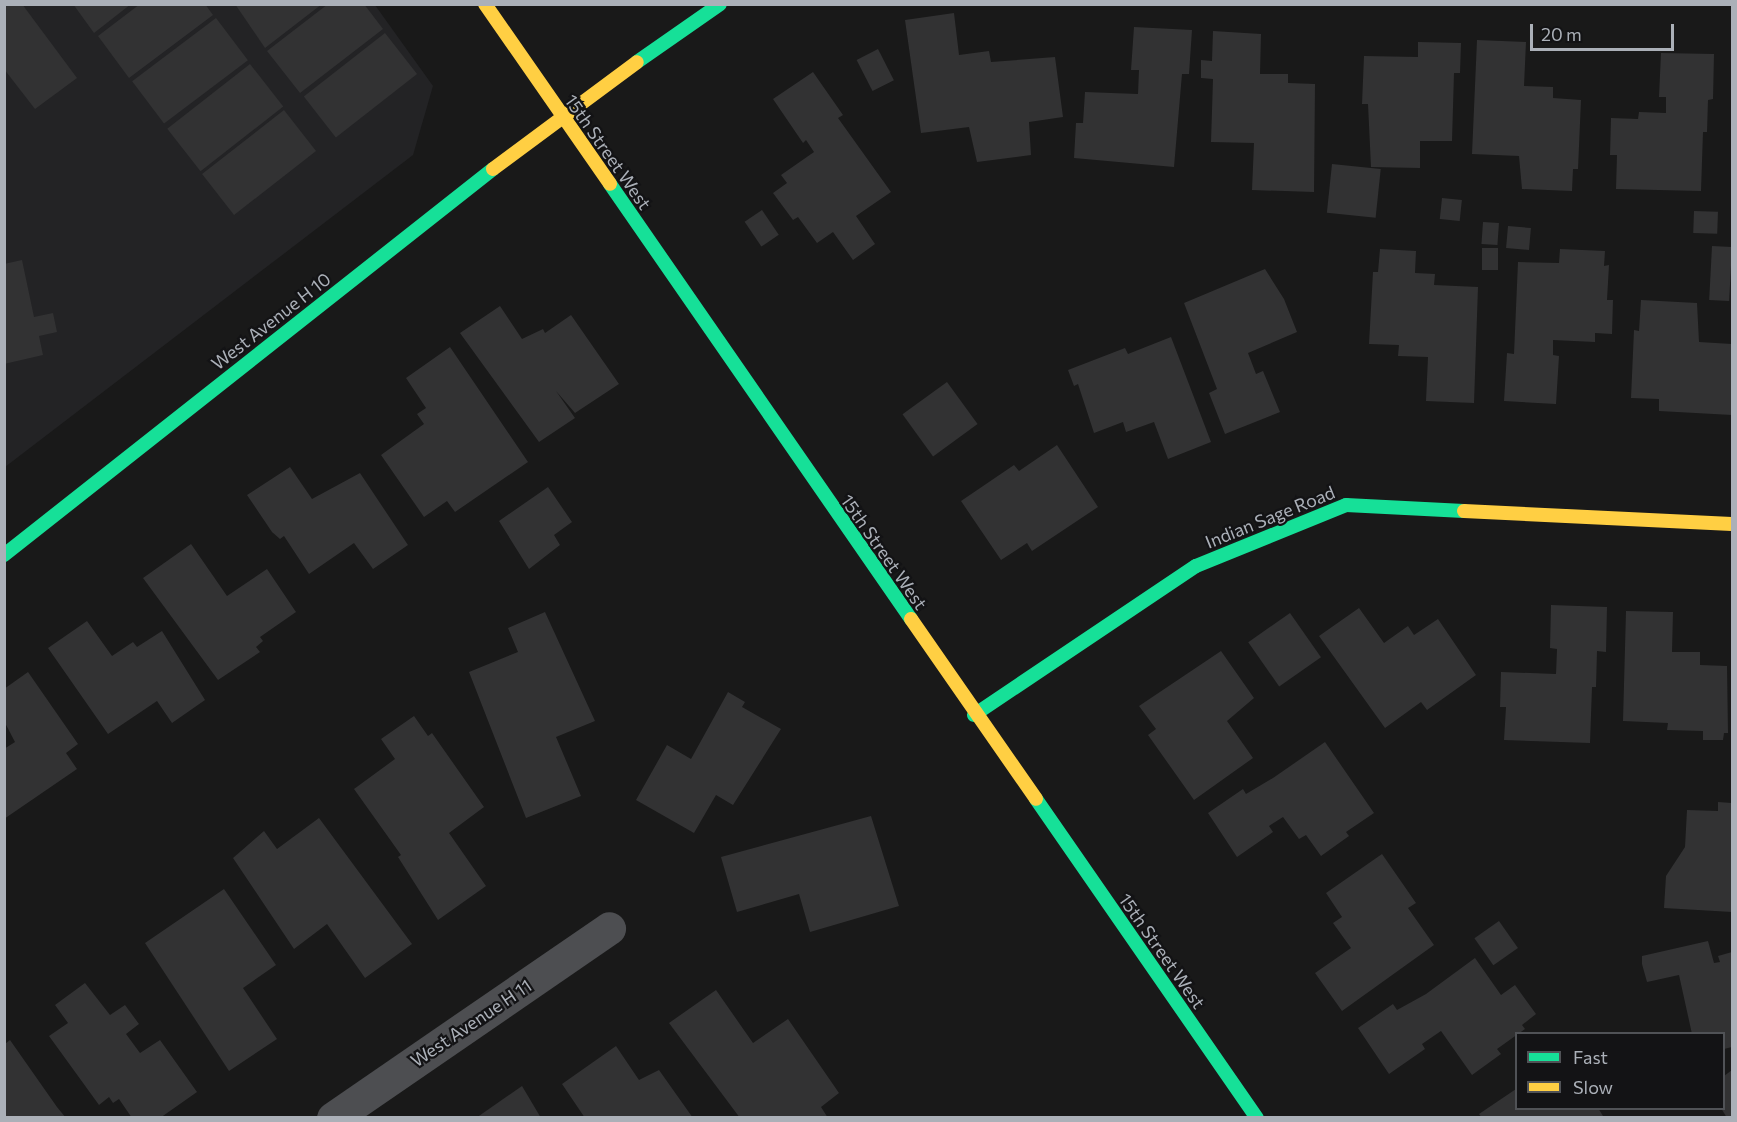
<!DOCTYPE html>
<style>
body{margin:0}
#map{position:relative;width:1737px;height:1122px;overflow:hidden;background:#191919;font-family:Commissioner,sans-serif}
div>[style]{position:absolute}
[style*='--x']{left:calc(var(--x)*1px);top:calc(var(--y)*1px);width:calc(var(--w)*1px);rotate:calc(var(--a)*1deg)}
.built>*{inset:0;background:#232325}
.building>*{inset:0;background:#323233;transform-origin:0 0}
.street>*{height:33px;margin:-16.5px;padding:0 16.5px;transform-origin:16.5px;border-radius:16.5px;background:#4d4e51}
.fast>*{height:14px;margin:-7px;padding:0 7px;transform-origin:7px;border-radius:7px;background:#16e098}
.slow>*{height:14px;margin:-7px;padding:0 7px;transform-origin:7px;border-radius:7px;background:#ffcf43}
span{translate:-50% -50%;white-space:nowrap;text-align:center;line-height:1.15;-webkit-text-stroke:4.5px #131315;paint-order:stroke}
.street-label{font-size:18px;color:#abb0b8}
.frame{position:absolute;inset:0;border:6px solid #abb0b8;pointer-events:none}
.legend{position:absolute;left:1515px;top:1032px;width:210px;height:78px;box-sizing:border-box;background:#131315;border:2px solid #505256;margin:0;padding:8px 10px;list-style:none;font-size:18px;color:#abb0b8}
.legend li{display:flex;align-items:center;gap:12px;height:30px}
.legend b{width:30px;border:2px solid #505256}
.scale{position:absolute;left:1530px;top:24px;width:144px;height:27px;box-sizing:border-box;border:3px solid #abb0b8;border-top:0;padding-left:8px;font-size:18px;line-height:21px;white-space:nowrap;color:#abb0b8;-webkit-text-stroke:4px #131315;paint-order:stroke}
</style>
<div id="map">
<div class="built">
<div style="clip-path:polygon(5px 5px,375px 5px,433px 86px,413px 155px,5px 467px)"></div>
</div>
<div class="building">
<div style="clip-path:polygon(4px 4px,22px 4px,77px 78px,35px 109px,4px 69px)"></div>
<div style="clip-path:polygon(73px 4px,131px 4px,94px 33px)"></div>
<div style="clip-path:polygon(140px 4px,205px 4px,213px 15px,129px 78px,98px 36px)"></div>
<div style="clip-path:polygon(235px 4px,322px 4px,265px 48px)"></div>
<div style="clip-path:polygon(328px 4px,364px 4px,383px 29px,300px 93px,267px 51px)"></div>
<div style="clip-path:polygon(954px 13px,959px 55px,989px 51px,991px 62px,1055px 57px,1063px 117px,1029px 122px,1031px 155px,977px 162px,969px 127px,921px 133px,905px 20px)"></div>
<div style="left:216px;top:18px;width:53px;height:105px;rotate:53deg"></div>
<div style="clip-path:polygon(1134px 27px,1192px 30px,1189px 74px,1182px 74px,1174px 167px,1074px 158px,1076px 123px,1083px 123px,1085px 92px,1138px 94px,1139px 70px,1131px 70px)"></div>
<div style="clip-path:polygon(1213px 31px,1261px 34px,1260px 74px,1288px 74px,1288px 83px,1315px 84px,1314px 192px,1252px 190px,1254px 143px,1211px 142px,1213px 79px,1201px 78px,1201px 60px,1212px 61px)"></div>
<div style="left:385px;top:33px;width:52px;height:103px;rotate:52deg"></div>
<div style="clip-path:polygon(1477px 40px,1526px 42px,1524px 86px,1553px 87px,1553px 98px,1581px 100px,1578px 169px,1573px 169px,1572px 191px,1522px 189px,1519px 156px,1472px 154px)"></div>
<div style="clip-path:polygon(1418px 42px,1461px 43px,1460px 73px,1454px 73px,1452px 141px,1420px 141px,1420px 168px,1371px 167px,1368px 104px,1362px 104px,1364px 56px,1418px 57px)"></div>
<div style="left:878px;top:49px;width:35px;height:24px;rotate:63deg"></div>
<div style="clip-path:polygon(1661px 53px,1714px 54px,1713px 99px,1708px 100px,1707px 132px,1703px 132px,1701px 191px,1616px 189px,1617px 155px,1610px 155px,1611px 118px,1638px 119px,1639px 112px,1666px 113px,1666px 97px,1659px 97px)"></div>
<div style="left:250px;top:64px;width:54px;height:105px;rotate:52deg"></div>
<div style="clip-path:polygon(813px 72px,843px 115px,838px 118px,891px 192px,856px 216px,875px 244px,853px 260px,833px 232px,817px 243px,798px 217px,793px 220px,773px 193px,787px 183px,781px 175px,814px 152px,806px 140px,803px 143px,773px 99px)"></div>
<div style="left:284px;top:110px;width:52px;height:104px;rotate:52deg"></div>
<div style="left:1332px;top:164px;width:49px;height:49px;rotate:6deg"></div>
<div style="left:1442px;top:198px;width:20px;height:21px;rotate:6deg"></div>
<div style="left:762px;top:210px;width:30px;height:21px;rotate:56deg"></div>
<div style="left:1694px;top:211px;width:24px;height:22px;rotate:2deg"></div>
<div style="left:1483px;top:222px;width:16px;height:22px;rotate:4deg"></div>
<div style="left:1508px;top:226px;width:23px;height:22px;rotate:5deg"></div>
<div style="left:1712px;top:246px;width:20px;height:54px;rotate:3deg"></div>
<div style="left:1482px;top:248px;width:16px;height:22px"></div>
<div style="clip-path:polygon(1380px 249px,1416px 251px,1415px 273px,1435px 274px,1434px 285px,1478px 287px,1474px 403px,1426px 401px,1428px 357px,1398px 356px,1399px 345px,1369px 344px,1373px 272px,1378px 272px)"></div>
<div style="clip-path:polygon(1560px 249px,1605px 251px,1604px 266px,1609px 265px,1607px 300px,1613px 300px,1612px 334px,1595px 333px,1595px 342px,1553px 340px,1553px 355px,1559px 356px,1556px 404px,1504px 401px,1507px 353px,1514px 354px,1518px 262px,1559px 263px)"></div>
<div style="clip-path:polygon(22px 260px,34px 317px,53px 313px,57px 332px,39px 336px,43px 355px,4px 364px,4px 264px)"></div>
<div style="clip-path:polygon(1265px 269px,1284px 299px,1297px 332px,1248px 353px,1256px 374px,1263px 371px,1280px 412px,1225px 434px,1209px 393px,1217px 389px,1184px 303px)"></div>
<div style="clip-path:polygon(1641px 300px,1697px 303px,1699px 342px,1732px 344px,1732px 415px,1659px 411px,1659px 399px,1631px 398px,1634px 330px,1639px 331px)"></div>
<div style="clip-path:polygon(500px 306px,522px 339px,543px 329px,545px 333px,571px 315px,619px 384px,575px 413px,556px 391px,575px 418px,539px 442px,460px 333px)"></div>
<div style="clip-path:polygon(1171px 337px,1211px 442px,1168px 459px,1154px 422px,1126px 432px,1123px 422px,1094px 433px,1078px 384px,1074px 386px,1068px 370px,1125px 348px,1128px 354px)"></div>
<div style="clip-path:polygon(450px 347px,528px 462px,455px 512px,447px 501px,424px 517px,381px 455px,424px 424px,417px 414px,426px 408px,406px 378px)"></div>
<div style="left:947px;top:382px;width:52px;height:55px;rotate:54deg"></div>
<div style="clip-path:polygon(1057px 445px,1098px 507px,1032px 551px,1027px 543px,1001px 560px,961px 501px,1014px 465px,1019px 471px)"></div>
<div style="clip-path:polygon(290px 467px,312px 499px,360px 473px,408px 545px,373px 569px,354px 543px,309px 574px,284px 536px,280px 539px,272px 532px,247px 495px)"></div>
<div style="clip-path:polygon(548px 487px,572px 522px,554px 535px,560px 545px,529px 569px,499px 521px)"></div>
<div style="clip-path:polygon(191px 544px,227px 596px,267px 569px,296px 612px,260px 637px,263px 641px,256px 647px,260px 652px,218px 680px,143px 578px)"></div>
<div style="clip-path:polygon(1551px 605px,1607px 607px,1606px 652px,1597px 651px,1596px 687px,1592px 687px,1590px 743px,1504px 740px,1506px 707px,1500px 707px,1501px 672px,1556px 674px,1557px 649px,1550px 648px)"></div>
<div style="clip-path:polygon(1359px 608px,1384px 643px,1408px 626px,1414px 635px,1438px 619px,1476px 675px,1427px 710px,1421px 702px,1385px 728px,1319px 636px)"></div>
<div style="clip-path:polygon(1626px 611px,1673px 612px,1672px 652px,1700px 652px,1700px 665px,1727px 666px,1728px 733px,1724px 733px,1723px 740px,1703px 740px,1703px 731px,1667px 730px,1668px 723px,1623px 721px)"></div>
<div style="clip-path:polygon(545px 612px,595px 721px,556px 737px,581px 796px,526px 818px,469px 672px,518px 652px,508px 628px)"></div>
<div style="left:1290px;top:613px;width:54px;height:51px;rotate:55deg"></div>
<div style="clip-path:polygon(87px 621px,112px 656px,133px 642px,137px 647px,162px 631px,205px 700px,172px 723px,157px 701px,108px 734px,48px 648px)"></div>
<div style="clip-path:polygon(1221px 651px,1254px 698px,1227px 721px,1253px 758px,1194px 800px,1148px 735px,1156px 729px,1139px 706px)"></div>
<div style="clip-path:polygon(28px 672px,78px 744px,66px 753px,77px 769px,4px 819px,4px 749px,15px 742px,4px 721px,4px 689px)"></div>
<div style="clip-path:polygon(728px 692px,745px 702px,742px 707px,781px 729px,733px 805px,716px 795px,694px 833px,636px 800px,667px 745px,691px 759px)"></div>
<div style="clip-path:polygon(414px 716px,428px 736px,432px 733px,484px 807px,449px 833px,486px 886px,438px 920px,398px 857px,401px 855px,354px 789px,395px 759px,381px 739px)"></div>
<div style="clip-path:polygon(1325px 742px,1374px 813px,1346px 832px,1349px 836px,1321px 856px,1306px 835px,1299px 839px,1283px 817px,1269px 826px,1273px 832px,1237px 857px,1208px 813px,1243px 789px,1246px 794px,1273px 778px)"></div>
<div style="clip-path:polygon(1718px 802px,1732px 803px,1732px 912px,1664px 908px,1666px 876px,1685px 847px,1687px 810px,1718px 811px)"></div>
<div style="clip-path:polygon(871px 816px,899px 906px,810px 932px,799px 894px,737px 912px,721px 857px)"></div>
<div style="clip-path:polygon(319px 818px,412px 944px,365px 978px,327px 924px,294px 949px,233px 858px,264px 831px,277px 849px)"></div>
<div style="clip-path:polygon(1382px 854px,1416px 903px,1408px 908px,1434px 945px,1342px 1011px,1315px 973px,1351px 948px,1333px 923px,1342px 917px,1326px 893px)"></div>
<div style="clip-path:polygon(224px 889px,276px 965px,243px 988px,277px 1039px,229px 1071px,145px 943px)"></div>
<div style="left:1499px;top:921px;width:33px;height:30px;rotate:55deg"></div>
<div style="clip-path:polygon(1708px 941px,1714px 963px,1720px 962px,1718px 956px,1732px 952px,1732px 1047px,1724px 1049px,1724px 1034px,1692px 1034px,1679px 975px,1647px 982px,1642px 964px,1642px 956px)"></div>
<div style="clip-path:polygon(1475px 958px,1501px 995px,1515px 985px,1536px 1014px,1522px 1025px,1525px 1029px,1497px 1049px,1501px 1054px,1472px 1075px,1441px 1031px,1422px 1044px,1425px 1049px,1389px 1074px,1358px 1028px,1393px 1004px,1397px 1010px,1426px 994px)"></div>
<div style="clip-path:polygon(85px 983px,110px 1015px,125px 1005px,139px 1024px,126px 1034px,140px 1053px,160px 1040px,197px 1092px,160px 1118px,132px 1118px,119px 1099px,113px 1103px,109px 1097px,99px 1105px,49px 1036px,68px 1023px,55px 1005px)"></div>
<div style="clip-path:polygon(716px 990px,753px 1043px,788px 1019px,839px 1093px,821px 1107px,828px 1118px,740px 1118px,669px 1023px)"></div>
<div style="clip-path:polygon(10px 1040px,57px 1107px,66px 1118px,5px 1118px,5px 1044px)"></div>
<div style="clip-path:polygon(616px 1046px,639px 1080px,659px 1070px,693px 1118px,585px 1118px,562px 1084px)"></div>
<div style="clip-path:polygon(1732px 1070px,1732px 1118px,1727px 1118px,1721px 1108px,1724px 1076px)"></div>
<div style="clip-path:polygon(522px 1086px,541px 1118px,476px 1118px)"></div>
<div style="clip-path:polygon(1516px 1089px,1516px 1108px,1598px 1108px,1603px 1116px,1482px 1118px,1479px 1114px)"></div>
</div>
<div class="street">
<div style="--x:333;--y:1118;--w:335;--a:-34.5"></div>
</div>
<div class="fast">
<div style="--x:637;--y:62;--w:101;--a:-34.9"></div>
<div style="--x:610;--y:184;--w:529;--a:55.32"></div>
<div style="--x:4;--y:555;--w:623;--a:-38.29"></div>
<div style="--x:974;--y:715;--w:267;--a:-33.9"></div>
<div style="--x:1196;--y:566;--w:162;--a:-22.1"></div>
<div style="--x:1346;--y:505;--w:118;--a:2.9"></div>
<div style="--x:1036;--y:799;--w:388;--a:55.3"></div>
</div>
<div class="slow">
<div style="--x:485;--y:4;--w:219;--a:55.2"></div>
<div style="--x:493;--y:169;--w:179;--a:-36.6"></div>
<div style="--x:1464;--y:511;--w:268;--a:2.8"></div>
<div style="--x:911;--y:619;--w:219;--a:55.2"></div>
</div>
<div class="street-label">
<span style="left:608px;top:152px;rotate:55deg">15th Street West</span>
<span style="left:271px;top:321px;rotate:-38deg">West Avenue H 10</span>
<span style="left:1270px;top:517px;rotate:-22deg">Indian Sage Road</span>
<span style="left:884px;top:552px;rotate:55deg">15th Street West</span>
<span style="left:1162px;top:951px;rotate:55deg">15th Street West</span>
<span style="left:471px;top:1023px;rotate:-34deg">West Avenue H 11</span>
</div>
<div class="frame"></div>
<ul class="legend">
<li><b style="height:8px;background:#16e098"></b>Fast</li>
<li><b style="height:8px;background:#ffcf43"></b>Slow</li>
</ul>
<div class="scale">20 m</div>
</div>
